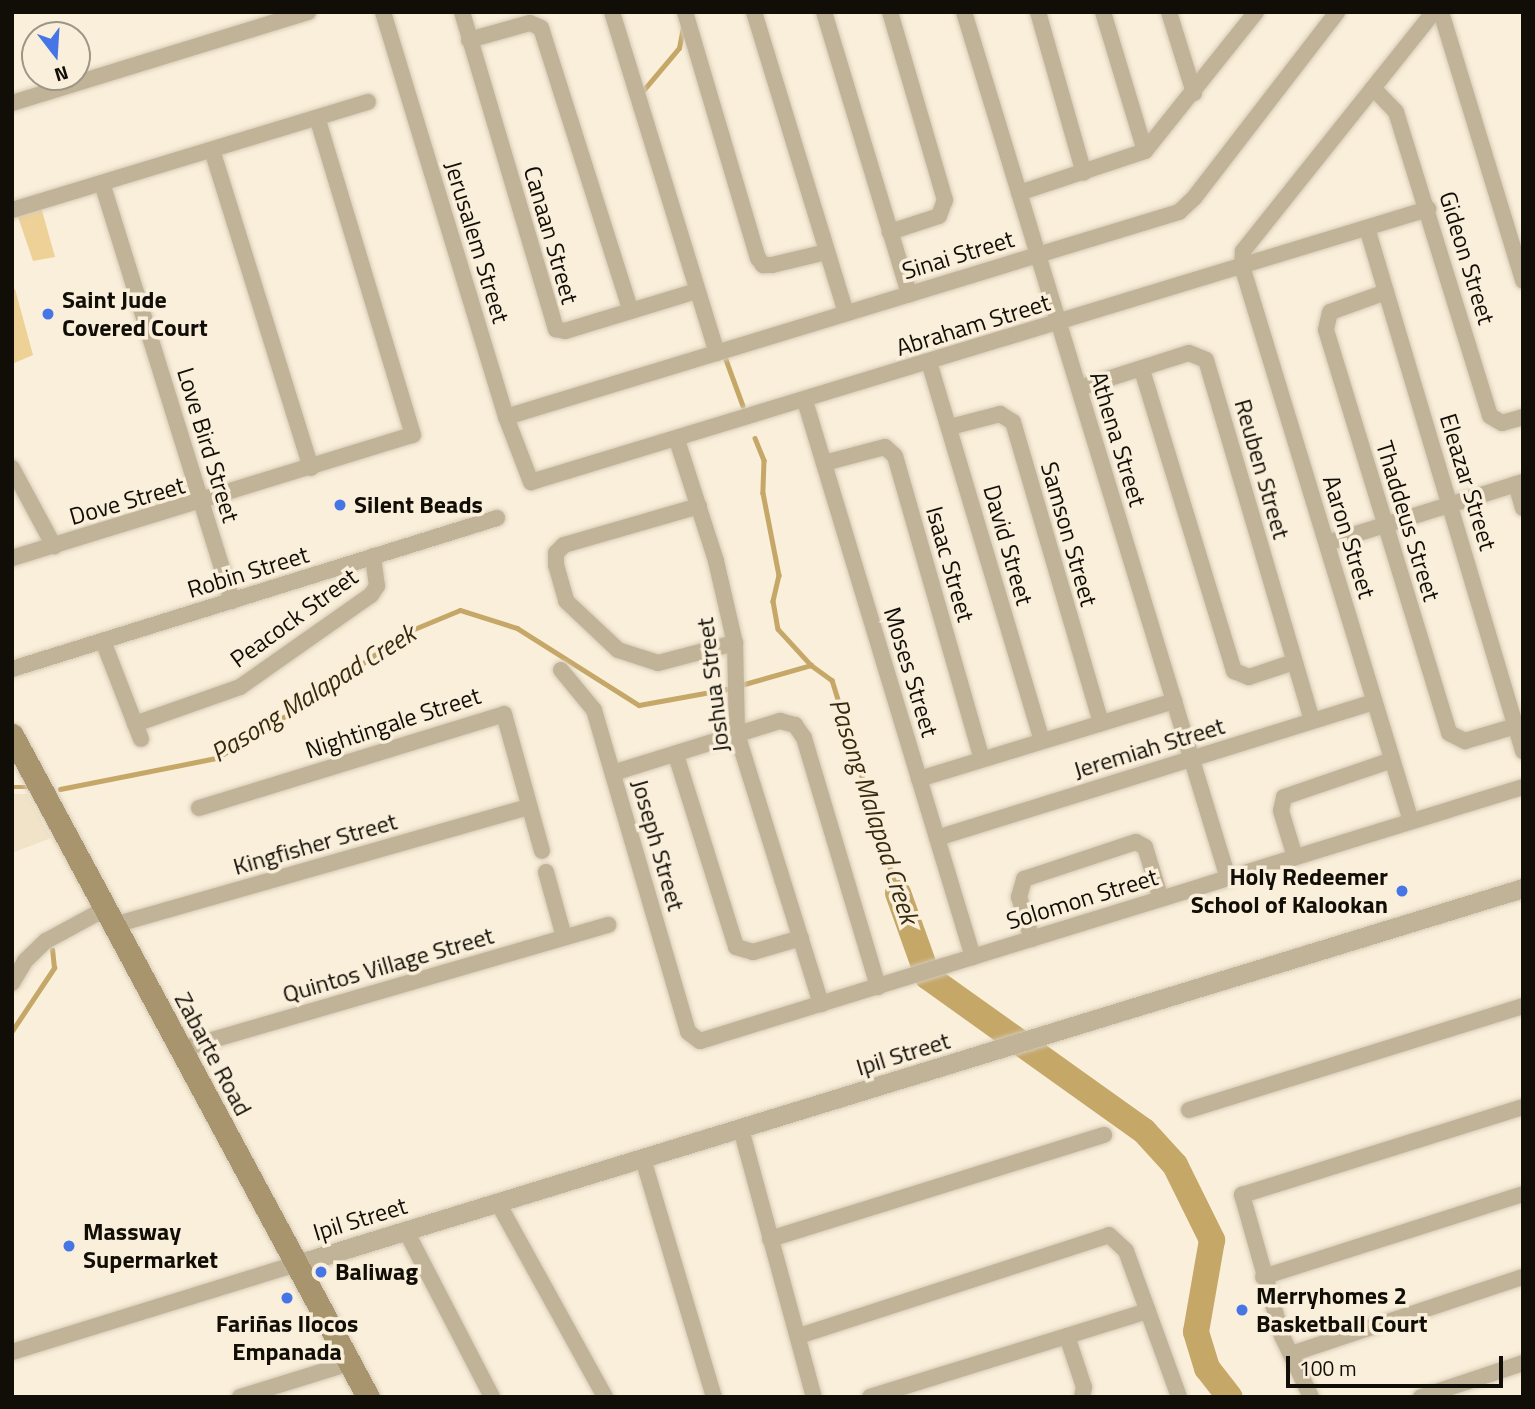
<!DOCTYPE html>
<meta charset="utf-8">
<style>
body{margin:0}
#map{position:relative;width:1535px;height:1409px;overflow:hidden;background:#faefda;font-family:"Titillium Web",sans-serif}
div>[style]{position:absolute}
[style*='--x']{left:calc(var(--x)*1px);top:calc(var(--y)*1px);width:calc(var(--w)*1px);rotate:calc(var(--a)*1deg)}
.built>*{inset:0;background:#f0e3c7}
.green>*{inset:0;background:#eed197}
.stream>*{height:4.5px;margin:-2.25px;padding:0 2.25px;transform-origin:2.25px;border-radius:2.25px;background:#c5a768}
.river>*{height:26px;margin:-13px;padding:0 13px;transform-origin:13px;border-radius:13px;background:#c5a768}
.roads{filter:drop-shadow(0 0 2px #d5cbb8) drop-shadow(0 0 2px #d5cbb8)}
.minor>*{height:16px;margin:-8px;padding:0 8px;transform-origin:8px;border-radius:8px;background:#c1b398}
.tertiary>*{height:19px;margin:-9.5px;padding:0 9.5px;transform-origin:9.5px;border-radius:9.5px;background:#c1b398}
.secondary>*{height:23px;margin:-11.5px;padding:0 11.5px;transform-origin:11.5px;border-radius:11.5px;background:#a9956d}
.dots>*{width:19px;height:19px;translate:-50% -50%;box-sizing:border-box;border:4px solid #faefda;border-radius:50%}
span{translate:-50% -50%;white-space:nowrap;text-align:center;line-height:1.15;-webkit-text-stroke:7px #faefda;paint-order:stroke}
.street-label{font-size:24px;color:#110d07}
.poi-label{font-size:24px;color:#110d07;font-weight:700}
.left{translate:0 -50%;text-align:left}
.right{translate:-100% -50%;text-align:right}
.water-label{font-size:26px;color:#382b0e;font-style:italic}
.frame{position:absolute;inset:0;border:14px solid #110d07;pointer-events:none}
.north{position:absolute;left:21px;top:21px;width:70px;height:70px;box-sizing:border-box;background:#faefda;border:2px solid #9d9586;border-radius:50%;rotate:163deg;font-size:19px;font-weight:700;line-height:28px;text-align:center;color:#110d07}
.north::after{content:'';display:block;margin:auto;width:24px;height:32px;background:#4675e6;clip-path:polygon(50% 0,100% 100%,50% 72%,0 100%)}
.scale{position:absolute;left:1286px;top:1356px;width:217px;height:32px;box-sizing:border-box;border:4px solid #110d07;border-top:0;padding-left:9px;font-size:21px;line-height:24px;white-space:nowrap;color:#110d07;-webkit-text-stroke:5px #faefda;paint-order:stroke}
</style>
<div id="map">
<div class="built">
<div style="clip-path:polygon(12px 794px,27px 794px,51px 838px,12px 853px)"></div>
</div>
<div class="green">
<div style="clip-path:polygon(41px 207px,55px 257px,33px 261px,17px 214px)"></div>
<div style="clip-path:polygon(15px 289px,33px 355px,12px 364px,12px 290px)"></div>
</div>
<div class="stream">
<div style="--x:642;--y:92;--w:57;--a:-49.9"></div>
<div style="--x:679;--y:48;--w:21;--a:-79"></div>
<div style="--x:724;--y:354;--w:55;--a:69.9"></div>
<div style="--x:755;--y:438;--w:24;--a:68"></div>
<div style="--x:764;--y:460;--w:33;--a:92"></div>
<div style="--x:763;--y:493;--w:84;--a:79"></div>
<div style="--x:779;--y:575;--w:27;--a:103"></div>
<div style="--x:773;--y:601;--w:28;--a:80"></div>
<div style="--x:778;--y:629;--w:49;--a:47.5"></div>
<div style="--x:811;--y:665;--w:26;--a:36"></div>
<div style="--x:832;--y:680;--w:223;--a:72.8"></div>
<div style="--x:741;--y:685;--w:73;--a:-15.9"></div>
<div style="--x:12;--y:787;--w:15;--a:0"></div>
<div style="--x:60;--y:789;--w:160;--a:-11.2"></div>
<div style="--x:217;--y:758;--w:107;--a:-31.6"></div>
<div style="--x:308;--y:702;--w:121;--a:-35.3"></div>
<div style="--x:407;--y:632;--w:57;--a:-22.5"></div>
<div style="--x:460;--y:610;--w:60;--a:17.5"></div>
<div style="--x:517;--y:628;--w:144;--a:32.3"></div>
<div style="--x:639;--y:705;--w:96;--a:-10.3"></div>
<div style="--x:12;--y:1031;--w:76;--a:-56.3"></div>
<div style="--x:54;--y:968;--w:18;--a:-96"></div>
</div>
<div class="river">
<div style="--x:898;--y:893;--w:89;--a:70.3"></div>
<div style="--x:928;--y:977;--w:265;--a:35.5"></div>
<div style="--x:1144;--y:1131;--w:46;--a:47.6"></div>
<div style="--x:1175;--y:1165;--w:84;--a:63.7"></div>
<div style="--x:1212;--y:1240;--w:93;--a:99.9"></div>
<div style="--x:1196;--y:1332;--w:38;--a:73"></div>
<div style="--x:1207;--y:1368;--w:37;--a:52"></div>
</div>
<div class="roads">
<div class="minor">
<div style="--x:383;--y:12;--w:423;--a:73.1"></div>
<div style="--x:506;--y:417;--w:70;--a:69"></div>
<div style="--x:531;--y:482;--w:938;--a:-16.93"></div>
<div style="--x:462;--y:12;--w:331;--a:73.5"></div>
<div style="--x:556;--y:329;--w:9;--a:13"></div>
<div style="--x:565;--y:331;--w:138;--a:-16.9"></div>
<div style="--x:612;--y:12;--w:357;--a:72.9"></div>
<div style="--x:685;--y:12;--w:257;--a:73.5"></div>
<div style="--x:758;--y:258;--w:9;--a:54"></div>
<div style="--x:763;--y:265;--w:9;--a:0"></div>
<div style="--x:772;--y:265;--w:56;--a:-13.5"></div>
<div style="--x:754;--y:12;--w:315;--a:73"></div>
<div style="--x:824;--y:12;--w:295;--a:73.2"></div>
<div style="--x:890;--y:12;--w:196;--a:73.7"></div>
<div style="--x:945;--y:200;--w:17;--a:111"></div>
<div style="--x:939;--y:216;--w:52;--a:161.9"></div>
<div style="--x:964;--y:12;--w:905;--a:73.05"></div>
<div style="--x:1038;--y:12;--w:167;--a:74.1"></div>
<div style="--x:1103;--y:12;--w:145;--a:73.2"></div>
<div style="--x:1169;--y:12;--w:85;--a:72.8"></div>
<div style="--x:1441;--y:12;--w:281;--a:73"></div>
<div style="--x:469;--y:40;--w:63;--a:-15.6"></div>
<div style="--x:530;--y:23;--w:12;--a:24"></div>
<div style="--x:541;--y:28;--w:297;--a:72.4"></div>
<div style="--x:1373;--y:88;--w:33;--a:46"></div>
<div style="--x:1396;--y:112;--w:318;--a:72.8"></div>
<div style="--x:1490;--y:416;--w:14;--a:30"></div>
<div style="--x:1502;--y:423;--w:22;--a:-16"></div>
<div style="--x:12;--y:103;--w:310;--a:-17.1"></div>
<div style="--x:212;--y:150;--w:333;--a:72.7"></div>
<div style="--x:102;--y:183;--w:438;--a:72.7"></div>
<div style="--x:1019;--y:193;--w:133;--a:-18.4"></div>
<div style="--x:1145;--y:151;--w:178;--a:-51.4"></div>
<div style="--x:12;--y:210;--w:372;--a:-16.9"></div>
<div style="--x:1367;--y:228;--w:546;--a:73.39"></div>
<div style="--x:1386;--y:292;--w:59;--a:160.3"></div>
<div style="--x:1330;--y:312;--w:18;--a:103"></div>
<div style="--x:1326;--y:330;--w:421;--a:73"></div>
<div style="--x:1449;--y:733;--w:18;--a:27"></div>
<div style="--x:1465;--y:741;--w:53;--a:-16.4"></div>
<div style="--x:929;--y:362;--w:395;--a:73.4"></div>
<div style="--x:1142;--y:370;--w:315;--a:73"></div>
<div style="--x:1234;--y:671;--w:16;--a:22"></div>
<div style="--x:1249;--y:677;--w:47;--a:-18.4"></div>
<div style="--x:1079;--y:388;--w:115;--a:-17.7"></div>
<div style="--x:1189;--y:353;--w:18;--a:22"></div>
<div style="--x:1206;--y:360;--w:376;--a:73.6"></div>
<div style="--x:805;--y:401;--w:581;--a:73.19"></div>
<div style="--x:506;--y:417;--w:704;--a:-16.94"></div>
<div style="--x:1179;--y:212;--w:21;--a:-43"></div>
<div style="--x:1194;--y:198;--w:235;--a:-52.4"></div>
<div style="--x:950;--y:427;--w:52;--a:-14.6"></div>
<div style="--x:1000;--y:414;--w:15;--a:32"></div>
<div style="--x:1013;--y:422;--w:314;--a:73.7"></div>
<div style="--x:677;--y:440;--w:127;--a:72.1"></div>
<div style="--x:716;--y:561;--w:84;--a:77"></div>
<div style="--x:735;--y:643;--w:91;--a:88.7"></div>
<div style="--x:737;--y:734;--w:283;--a:72.7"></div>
<div style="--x:824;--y:463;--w:63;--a:-14.7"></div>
<div style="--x:885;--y:447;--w:13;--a:42"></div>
<div style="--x:895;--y:456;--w:315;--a:74"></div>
<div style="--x:12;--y:468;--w:89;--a:61.7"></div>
<div style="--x:1516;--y:484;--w:25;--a:74"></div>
<div style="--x:699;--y:506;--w:141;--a:163.9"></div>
<div style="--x:564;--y:545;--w:11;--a:135"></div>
<div style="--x:556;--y:553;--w:12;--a:90"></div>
<div style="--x:556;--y:565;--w:37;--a:74"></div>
<div style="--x:566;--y:601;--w:71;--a:43.3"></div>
<div style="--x:618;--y:650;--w:42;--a:18"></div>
<div style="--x:658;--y:663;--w:80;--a:-14.6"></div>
<div style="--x:1327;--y:543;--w:205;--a:-17.3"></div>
<div style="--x:12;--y:558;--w:419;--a:-17.1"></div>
<div style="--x:413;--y:435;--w:331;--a:-106.8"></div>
<div style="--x:103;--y:641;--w:105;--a:68.8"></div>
<div style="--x:12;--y:669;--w:508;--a:-17.29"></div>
<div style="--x:561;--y:670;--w:52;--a:50.5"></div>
<div style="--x:594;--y:710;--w:335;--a:73.7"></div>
<div style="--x:688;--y:1032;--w:15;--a:37"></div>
<div style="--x:700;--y:1041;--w:861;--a:-17.15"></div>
<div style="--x:135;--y:724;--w:111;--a:-19.4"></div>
<div style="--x:240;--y:687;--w:160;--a:-35.1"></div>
<div style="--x:371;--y:595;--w:11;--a:-56"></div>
<div style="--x:377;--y:586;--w:30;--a:-98"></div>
<div style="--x:676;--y:755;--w:201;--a:72.6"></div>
<div style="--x:736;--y:947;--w:18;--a:16"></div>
<div style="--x:753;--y:952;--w:50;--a:-16.3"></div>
<div style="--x:616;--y:772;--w:172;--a:-17.3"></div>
<div style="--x:780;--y:721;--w:16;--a:15"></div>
<div style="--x:795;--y:725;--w:16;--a:55"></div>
<div style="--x:804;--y:738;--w:260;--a:73.4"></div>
<div style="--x:919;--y:779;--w:267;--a:-17"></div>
<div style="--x:199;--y:808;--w:319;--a:-17.1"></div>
<div style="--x:504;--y:714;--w:142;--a:74.5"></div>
<div style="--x:1411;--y:821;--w:580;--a:-106.94"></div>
<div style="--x:1242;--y:266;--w:15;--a:-86"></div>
<div style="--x:1243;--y:251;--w:306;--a:-51.4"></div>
<div style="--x:937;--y:838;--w:458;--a:-17.3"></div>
<div style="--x:1295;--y:857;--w:48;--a:-106.9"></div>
<div style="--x:1281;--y:811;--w:14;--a:-78"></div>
<div style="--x:1284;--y:797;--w:114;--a:-18.9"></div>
<div style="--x:546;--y:872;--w:67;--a:74.5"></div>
<div style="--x:114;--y:925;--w:431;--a:-15.9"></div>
<div style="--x:1032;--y:939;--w:44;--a:-107.2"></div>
<div style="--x:1019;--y:897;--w:19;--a:-74"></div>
<div style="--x:1024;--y:879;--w:118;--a:-18.3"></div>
<div style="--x:1136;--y:842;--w:10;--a:29"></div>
<div style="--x:1145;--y:847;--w:54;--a:72.9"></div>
<div style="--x:12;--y:983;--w:26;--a:-59"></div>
<div style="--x:25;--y:961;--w:29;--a:-44"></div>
<div style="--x:46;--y:941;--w:67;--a:-28.5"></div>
<div style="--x:181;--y:1049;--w:445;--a:-16.2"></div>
<div style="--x:1189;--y:1110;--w:350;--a:-17.3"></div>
<div style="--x:741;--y:1129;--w:278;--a:74.8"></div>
<div style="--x:643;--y:1159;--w:248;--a:73.4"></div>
<div style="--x:498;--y:1203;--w:222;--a:61.1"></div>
<div style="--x:406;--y:1231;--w:187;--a:62.6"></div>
<div style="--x:770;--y:1239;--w:350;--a:-17.3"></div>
<div style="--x:1263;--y:1277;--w:273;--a:-17.7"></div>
<div style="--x:799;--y:1336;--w:326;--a:-18"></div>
<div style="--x:1109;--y:1235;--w:23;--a:43"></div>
<div style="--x:1126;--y:1251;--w:155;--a:70"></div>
<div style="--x:1067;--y:1336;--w:54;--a:71.6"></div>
<div style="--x:1084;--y:1387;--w:10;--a:101"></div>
<div style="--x:12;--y:1352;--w:298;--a:-17.2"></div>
<div style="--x:1291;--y:1354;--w:244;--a:-18.4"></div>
<div style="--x:240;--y:1397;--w:115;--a:-17.2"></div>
<div style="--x:870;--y:1397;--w:291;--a:-17.2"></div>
<div style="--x:1311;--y:1397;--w:68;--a:-115.4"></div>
<div style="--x:1282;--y:1336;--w:147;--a:-105.8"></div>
<div style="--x:1242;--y:1195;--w:294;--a:-17.4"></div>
<div style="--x:1421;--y:1397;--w:108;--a:-18.4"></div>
</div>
<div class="tertiary">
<div style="--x:297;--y:1264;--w:1282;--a:-17.05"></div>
</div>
<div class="secondary">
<div style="--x:12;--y:735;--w:752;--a:61.73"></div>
</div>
</div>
<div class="dots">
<div style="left:48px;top:314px;background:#4675e6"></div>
<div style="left:340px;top:505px;background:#4675e6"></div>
<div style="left:1402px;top:891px;background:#4675e6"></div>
<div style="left:69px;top:1246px;background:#4675e6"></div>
<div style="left:321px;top:1272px;background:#4675e6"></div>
<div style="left:287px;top:1298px;background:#4675e6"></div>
<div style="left:1242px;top:1310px;background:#4675e6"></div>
</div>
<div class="street-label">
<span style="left:551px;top:235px;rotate:74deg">Canaan Street</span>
<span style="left:477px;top:242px;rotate:73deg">Jerusalem Street</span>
<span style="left:958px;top:255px;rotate:-17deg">Sinai Street</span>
<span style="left:1467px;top:258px;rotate:73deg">Gideon Street</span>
<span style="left:973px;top:325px;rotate:-17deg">Abraham Street</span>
<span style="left:1118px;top:439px;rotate:73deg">Athena Street</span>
<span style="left:208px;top:445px;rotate:73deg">Love Bird Street</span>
<span style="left:1262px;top:469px;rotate:74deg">Reuben Street</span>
<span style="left:1468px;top:482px;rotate:73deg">Eleazar Street</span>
<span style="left:127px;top:501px;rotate:-16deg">Dove Street</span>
<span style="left:1408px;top:521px;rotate:73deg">Thaddeus Street</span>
<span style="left:1069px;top:534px;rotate:74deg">Samson Street</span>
<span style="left:1349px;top:537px;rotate:73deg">Aaron Street</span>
<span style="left:1008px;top:545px;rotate:74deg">David Street</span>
<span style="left:950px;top:564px;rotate:74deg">Isaac Street</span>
<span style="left:248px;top:572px;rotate:-17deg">Robin Street</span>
<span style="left:294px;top:618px;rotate:-36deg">Peacock Street</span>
<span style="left:911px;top:672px;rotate:73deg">Moses Street</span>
<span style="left:713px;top:685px;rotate:-97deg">Joshua Street</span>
<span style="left:393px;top:723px;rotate:-18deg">Nightingale Street</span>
<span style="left:1149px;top:748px;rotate:-17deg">Jeremiah Street</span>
<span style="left:315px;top:844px;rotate:-16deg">Kingfisher Street</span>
<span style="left:658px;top:845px;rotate:74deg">Joseph Street</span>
<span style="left:1082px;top:899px;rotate:-17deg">Solomon Street</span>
<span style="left:388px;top:965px;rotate:-16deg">Quintos Village Street</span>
<span style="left:213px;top:1054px;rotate:62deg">Zabarte Road</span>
<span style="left:903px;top:1054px;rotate:-17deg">Ipil Street</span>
<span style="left:360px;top:1219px;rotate:-17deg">Ipil Street</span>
</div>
<div class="poi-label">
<span class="left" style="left:62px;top:314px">Saint Jude<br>Covered Court</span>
<span class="left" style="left:354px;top:505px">Silent Beads</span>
<span class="right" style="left:1388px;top:891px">Holy Redeemer<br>School of Kalookan</span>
<span class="left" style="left:83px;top:1246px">Massway<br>Supermarket</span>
<span class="left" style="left:335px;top:1272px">Baliwag</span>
<span class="left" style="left:1256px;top:1310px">Merryhomes 2<br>Basketball Court</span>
<span style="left:287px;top:1338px">Fariñas Ilocos<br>Empanada</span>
</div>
<div class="water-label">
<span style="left:313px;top:693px;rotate:-32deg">Pasong Malapad Creek</span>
<span style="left:874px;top:811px;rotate:72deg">Pasong Malapad Creek</span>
</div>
<div class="frame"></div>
<div class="north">N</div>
<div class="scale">100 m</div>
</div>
